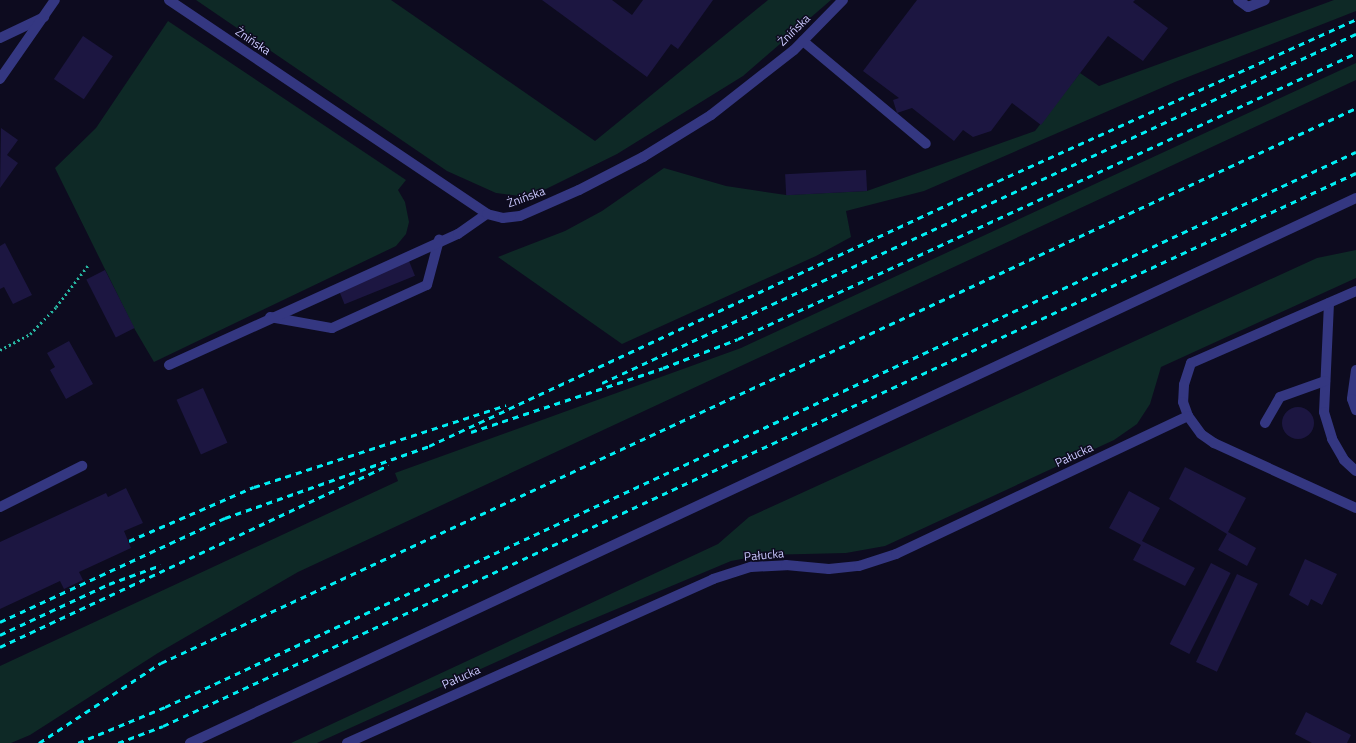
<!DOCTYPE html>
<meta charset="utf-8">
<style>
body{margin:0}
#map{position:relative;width:1356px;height:743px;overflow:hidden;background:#0d0b1f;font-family:"Titillium Web",sans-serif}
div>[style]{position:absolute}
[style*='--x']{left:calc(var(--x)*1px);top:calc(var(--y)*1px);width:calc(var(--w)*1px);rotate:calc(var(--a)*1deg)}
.green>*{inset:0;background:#0e2926}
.building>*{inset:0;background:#1c1641;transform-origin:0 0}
.round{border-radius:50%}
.path>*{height:2.5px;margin-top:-1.25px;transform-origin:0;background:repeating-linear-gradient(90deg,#27b5a1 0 2px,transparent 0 5px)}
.service>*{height:10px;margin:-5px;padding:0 5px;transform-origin:5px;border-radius:5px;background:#343781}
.minor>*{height:10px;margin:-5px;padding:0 5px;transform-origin:5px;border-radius:5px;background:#343781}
.rail>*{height:3px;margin-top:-1.5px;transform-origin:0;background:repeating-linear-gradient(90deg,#00eff4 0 6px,transparent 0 11px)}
span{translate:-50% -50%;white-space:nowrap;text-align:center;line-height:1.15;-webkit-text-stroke:3px #0d0b1f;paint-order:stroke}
.street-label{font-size:12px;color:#cbc9ff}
</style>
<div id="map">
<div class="green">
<div style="clip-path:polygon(196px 0,391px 0,595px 141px,768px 0,831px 0,743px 76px,617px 154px,546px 189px,520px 196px,496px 193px,447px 171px)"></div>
<div style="clip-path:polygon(1334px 0,1356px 0,1356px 11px,1175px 82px,924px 191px,846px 211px,851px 237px,816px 256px,622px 344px,498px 257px,565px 231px,602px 211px,664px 168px,726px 186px,786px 195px,867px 191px,1035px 131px,1080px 73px,1099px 86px)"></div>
<div style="clip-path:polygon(168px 21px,406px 180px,398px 190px,405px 202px,409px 222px,406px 234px,396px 246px,154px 362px,134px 328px,55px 168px,96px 128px)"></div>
<div style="clip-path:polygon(1356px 63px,1356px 80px,298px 572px,158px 653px,30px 735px,11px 743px,0 743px,0 666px,398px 481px,395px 473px,741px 348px)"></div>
<div style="clip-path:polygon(1356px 250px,1356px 278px,1161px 367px,1150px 404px,1137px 424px,1114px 440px,885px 546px,846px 553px,763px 555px,731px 561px,569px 629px,317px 743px,291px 743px,718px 544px,749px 517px,1317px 258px)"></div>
</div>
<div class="building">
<div style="clip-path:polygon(542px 0,612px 0,632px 15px,643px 0,713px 0,678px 49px,671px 44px,647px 77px)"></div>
<div style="clip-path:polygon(917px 0,1135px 0,1133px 2px,1168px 28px,1143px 61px,1108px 36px,1041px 125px,1012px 103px,991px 131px,973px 137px,963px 130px,954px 141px,912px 108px,897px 113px,893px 100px,899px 98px,863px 71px)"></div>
<div style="left:83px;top:36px;width:36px;height:52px;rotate:34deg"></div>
<div style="clip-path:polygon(1px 128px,18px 140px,7px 155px,18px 163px,0 188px)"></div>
<div style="left:866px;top:170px;width:21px;height:81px;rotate:87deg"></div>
<div style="clip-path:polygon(5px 243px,32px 295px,13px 304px,4px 287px,0 289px,0 246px)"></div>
<div style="left:409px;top:261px;width:16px;height:76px;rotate:68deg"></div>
<div style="left:105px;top:270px;width:65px;height:21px;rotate:63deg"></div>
<div style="clip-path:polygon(69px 341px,93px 384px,66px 399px,50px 370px,55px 367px,47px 353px)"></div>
<div style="left:203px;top:388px;width:60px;height:29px;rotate:66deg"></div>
<div class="round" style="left:1282px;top:407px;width:32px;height:32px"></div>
<div style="clip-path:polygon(1185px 467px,1246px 498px,1228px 532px,1256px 548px,1247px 566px,1218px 550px,1227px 534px,1169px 499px)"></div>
<div style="clip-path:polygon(126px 488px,143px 523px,124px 531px,131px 548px,79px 572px,83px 580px,64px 589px,60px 581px,0 609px,0 542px,106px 493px,108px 497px)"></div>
<div style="clip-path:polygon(1129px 491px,1160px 508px,1142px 541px,1195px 568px,1185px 586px,1133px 560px,1141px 545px,1109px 528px)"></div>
<div style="clip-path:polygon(1305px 559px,1337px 574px,1322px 605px,1311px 599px,1308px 606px,1289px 595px)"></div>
<div style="left:1211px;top:563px;width:22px;height:91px;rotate:27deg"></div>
<div style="left:1237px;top:574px;width:23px;height:97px;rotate:25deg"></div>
<div style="clip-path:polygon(1306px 712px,1351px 735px,1347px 743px,1312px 743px,1295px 734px)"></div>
</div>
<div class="path">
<div style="--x:0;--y:350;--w:34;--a:-28"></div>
<div style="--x:30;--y:334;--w:37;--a:-46"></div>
<div style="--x:56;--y:307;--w:54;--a:-52.5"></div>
</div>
<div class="service">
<div style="--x:1238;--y:0;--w:12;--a:35"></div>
<div style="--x:1248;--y:7;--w:18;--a:-22"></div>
<div style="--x:0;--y:38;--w:49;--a:-25.5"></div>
<div style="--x:803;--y:41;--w:160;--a:39.9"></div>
<div style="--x:1329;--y:303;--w:109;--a:92.6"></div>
<div style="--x:1324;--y:412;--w:28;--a:73"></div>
<div style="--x:1332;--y:439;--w:24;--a:60"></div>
<div style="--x:1344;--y:460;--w:16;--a:43"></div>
<div style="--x:270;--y:317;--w:63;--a:10.1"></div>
<div style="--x:332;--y:328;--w:104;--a:-24.4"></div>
<div style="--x:427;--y:285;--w:47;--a:-75.1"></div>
<div style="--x:169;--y:365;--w:317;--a:-24.4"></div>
<div style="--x:458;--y:234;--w:35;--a:-35"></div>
<div style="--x:1356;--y:370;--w:29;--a:98"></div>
<div style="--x:1352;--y:399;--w:12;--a:70"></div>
<div style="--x:1265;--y:423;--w:30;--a:-60"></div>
<div style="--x:1280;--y:397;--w:48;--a:-19.6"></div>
<div style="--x:0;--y:507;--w:92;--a:-26.6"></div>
<div style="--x:190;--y:743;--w:1287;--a:-25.05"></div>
</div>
<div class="minor">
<div style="--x:169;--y:0;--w:383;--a:33.9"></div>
<div style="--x:487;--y:214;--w:16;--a:14"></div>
<div style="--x:503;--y:218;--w:17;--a:-7"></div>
<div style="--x:520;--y:216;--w:64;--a:-23.8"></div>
<div style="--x:579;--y:190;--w:72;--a:-27.3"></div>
<div style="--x:643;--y:157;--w:80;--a:-31.7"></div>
<div style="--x:711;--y:115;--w:105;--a:-38.1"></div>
<div style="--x:794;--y:50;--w:70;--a:-45.6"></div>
<div style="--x:0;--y:79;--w:96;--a:-55.2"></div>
<div style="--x:1356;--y:291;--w:180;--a:156.4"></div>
<div style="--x:1191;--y:363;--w:23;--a:108"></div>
<div style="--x:1184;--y:385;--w:17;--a:93"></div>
<div style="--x:1183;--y:402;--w:15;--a:70"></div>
<div style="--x:1188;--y:416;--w:22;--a:54"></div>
<div style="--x:1201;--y:434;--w:16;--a:35"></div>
<div style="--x:1214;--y:443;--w:156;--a:24.6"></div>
<div style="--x:347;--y:743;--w:401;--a:-24.1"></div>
<div style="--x:713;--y:579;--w:40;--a:-18"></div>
<div style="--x:751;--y:567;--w:35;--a:-3"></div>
<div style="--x:786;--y:565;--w:43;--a:5.3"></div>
<div style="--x:829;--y:569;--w:30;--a:-6"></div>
<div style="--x:859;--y:566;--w:39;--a:-18"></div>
<div style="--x:896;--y:554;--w:323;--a:-25.3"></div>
</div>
<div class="rail">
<div style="--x:602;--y:383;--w:831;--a:-24.84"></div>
<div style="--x:471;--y:432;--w:202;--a:-18.4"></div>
<div style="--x:663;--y:368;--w:80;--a:-21.1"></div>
<div style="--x:738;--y:339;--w:681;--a:-24.83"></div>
<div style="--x:129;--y:541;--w:136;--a:-23.4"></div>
<div style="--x:254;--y:487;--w:265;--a:-18"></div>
<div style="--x:0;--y:622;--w:248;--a:-24.8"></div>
<div style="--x:225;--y:518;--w:216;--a:-19.4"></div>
<div style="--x:429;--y:446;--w:628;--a:-24.97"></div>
<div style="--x:998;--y:181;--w:393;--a:-24.3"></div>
<div style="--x:0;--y:635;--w:120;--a:-25.1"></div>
<div style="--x:109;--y:584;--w:55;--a:-20.1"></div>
<div style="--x:0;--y:647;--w:429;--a:-25.1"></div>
<div style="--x:39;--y:743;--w:146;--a:-33.3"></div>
<div style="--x:161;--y:663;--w:1318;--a:-24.91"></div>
<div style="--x:78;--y:743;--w:94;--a:-22.5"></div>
<div style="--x:165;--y:707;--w:1314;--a:-24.99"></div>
<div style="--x:118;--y:743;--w:48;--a:-20.7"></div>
<div style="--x:163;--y:726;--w:1315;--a:-24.87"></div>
</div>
<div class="street-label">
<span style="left:794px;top:30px;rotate:-44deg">Żnińska</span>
<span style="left:253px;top:41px;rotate:34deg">Żnińska</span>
<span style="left:526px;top:197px;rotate:-20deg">Żnińska</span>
<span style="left:1074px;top:455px;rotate:-25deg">Pałucka</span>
<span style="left:764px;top:555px;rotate:-5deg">Pałucka</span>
<span style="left:461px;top:677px;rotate:-24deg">Pałucka</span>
</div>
</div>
